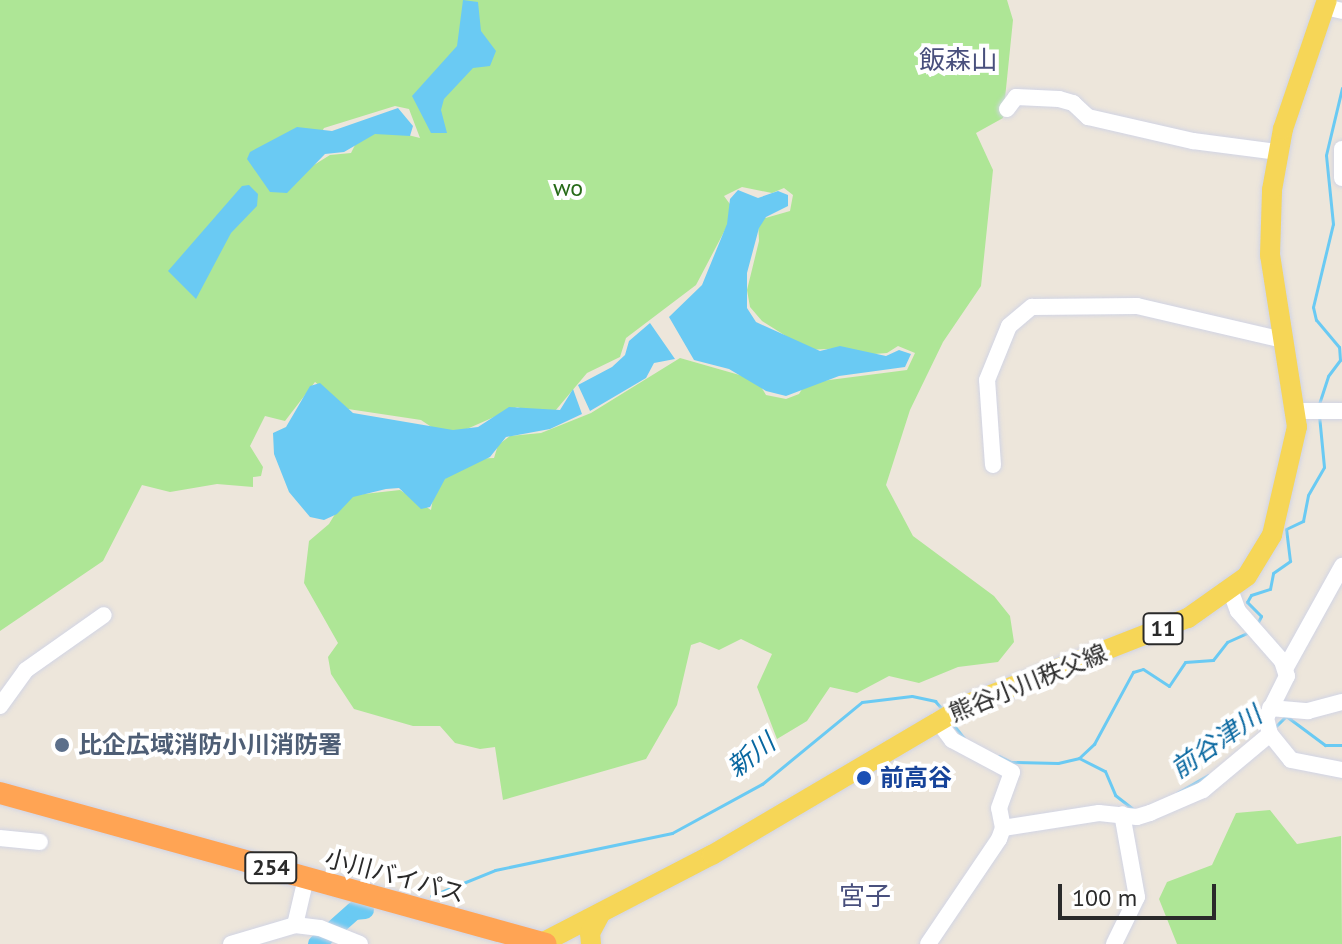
<!DOCTYPE html>
<meta charset="utf-8">
<style>
body{margin:0}
#map{position:relative;width:1342px;height:944px;overflow:hidden;background:#ede6db;font-family:"PT Sans","Noto Sans JP",sans-serif}
div>[style]{position:absolute}
[style*='--x']{left:calc(var(--x)*1px);top:calc(var(--y)*1px);width:calc(var(--w)*1px);rotate:calc(var(--a)*1deg)}
.green>*{inset:0;background:#aee696}
.water>*{inset:0;background:#6acaf3}
.stream>*{height:3px;margin:-1.5px;padding:0 1.5px;transform-origin:1.5px;border-radius:1.5px;background:#6acaf3}
.river>*{height:18px;margin:-9px;padding:0 9px;transform-origin:9px;border-radius:9px;background:#6acaf3}
.roads{filter:drop-shadow(0 0 2px #d1d4e4) drop-shadow(0 0 2px #d1d4e4)}
.minor>*{height:16px;margin:-8px;padding:0 8px;transform-origin:8px;border-radius:8px;background:#fff}
.major>*{height:20px;margin:-10px;padding:0 10px;transform-origin:10px;border-radius:10px;background:#f6d657}
.highway>*{height:22px;margin:-11px;padding:0 11px;transform-origin:11px;border-radius:11px;background:#ffa454}
.dots>*{width:22px;height:22px;translate:-50% -50%;box-sizing:border-box;border:4px solid #fff;border-radius:50%}
span{translate:-50% -50%;white-space:nowrap;text-align:center;line-height:1.15;-webkit-text-stroke:8px #fff;paint-order:stroke}
.shield-label span{padding:2px 6px;background:#fff;border:2px solid;border-radius:6px;-webkit-text-stroke-width:0}
.shield-label{font-size:22px;color:#2a2a2a;font-weight:700}
.park-label{font-size:24px;color:#266a17}
.street-label{font-size:24px;color:#2a2a2a}
.service-label{font-size:24px;color:#4e5e75;font-weight:700}
.left{translate:0 -50%;text-align:left}
.transit-label{font-size:24px;color:#164399;font-weight:700}
.neighbourhood-label{font-size:26px;color:#49507d}
.water-label{font-size:26px;color:#0867a0;font-style:italic}
.scale{position:absolute;left:1058px;top:884px;width:158px;height:36px;box-sizing:border-box;border:4px solid #2a2a2a;border-top:0;padding-left:10px;font-size:24px;line-height:28px;white-space:nowrap;color:#2a2a2a;-webkit-text-stroke:6px #fff;paint-order:stroke}
</style>
<div id="map">
<div class="green">
<div style="clip-path:polygon(evenodd,0 0,1007px 0,1013px 20px,1003px 118px,976px 133px,993px 170px,981px 286px,943px 342px,910px 410px,886px 485px,913px 536px,994px 596px,1010px 616px,1014px 642px,998px 662px,958px 667px,919px 683px,889px 676px,857px 693px,830px 687px,807px 721px,777px 739px,757px 687px,772px 654px,741px 639px,719px 650px,700px 642px,691px 645px,677px 705px,646px 759px,503px 800px,495px 747px,480px 749px,455px 743px,440px 726px,413px 726px,354px 709px,331px 674px,328px 657px,338px 643px,304px 583px,309px 541px,329px 524px,346px 496px,400px 490px,431px 510px,435px 487px,468px 459px,494px 458px,498px 445px,510px 436px,541px 433px,591px 413px,680px 358px,757px 380px,766px 395px,786px 399px,799px 394px,806px 383px,907px 370px,915px 353px,898px 346px,887px 353px,861px 355px,846px 348px,808px 350px,762px 321px,750px 307px,747px 290px,759px 241px,758px 220px,790px 211px,793px 195px,784px 188px,772px 193px,742px 187px,724px 196px,735px 211px,696px 285px,626px 338px,620px 357px,587px 373px,550px 417px,517px 407px,460px 432px,439px 432px,421px 420px,348px 409px,315px 382px,285px 421px,265px 416px,250px 446px,263px 467px,261px 476px,253px 477px,253px 487px,217px 484px,170px 492px,142px 485px,103px 561px,0 631px,0 0,395px 106px,409px 109px,420px 138px,384px 129px,360px 135px,351px 153px,330px 155px,301px 173px,324px 128px,395px 106px)"></div>
<div style="clip-path:polygon(1270px 810px,1297px 844px,1341px 836px,1342px 944px,1177px 944px,1159px 899px,1167px 882px,1212px 865px,1236px 813px)"></div>
</div>
<div class="water">
<div style="clip-path:polygon(463px 0,478px 2px,481px 31px,496px 51px,490px 66px,473px 68px,444px 99px,441px 110px,447px 133px,431px 133px,412px 96px,457px 46px)"></div>
<div style="clip-path:polygon(398px 108px,413px 126px,410px 136px,375px 134px,344px 152px,325px 154px,287px 193px,270px 192px,247px 159px,250px 152px,297px 127px,332px 131px)"></div>
<div style="clip-path:polygon(249px 185px,258px 194px,257px 206px,231px 233px,196px 299px,168px 271px,242px 186px)"></div>
<div style="clip-path:polygon(738px 190px,758px 198px,778px 191px,788px 195px,788px 206px,766px 217px,759px 228px,747px 273px,747px 308px,756px 322px,820px 351px,840px 346px,886px 356px,899px 350px,911px 354px,905px 367px,839px 376px,786px 396px,766px 391px,729px 369px,694px 360px,669px 317px,702px 285px,727px 224px,730px 199px)"></div>
<div style="clip-path:polygon(650px 323px,675px 359px,654px 363px,646px 378px,590px 411px,578px 385px,612px 367px,625px 355px,629px 341px)"></div>
<div style="clip-path:polygon(320px 383px,353px 413px,453px 430px,478px 427px,509px 407px,560px 410px,573px 389px,582px 414px,550px 429px,506px 437px,490px 457px,445px 479px,430px 507px,421px 509px,399px 488px,386px 489px,353px 497px,337px 514px,324px 520px,310px 517px,289px 492px,274px 454px,273px 433px,286px 427px,310px 386px)"></div>
</div>
<div class="stream">
<div style="--x:1319;--y:404;--w:29;--a:-72"></div>
<div style="--x:1328;--y:376;--w:20;--a:-53"></div>
<div style="--x:1340;--y:360;--w:13;--a:-94"></div>
<div style="--x:1339;--y:347;--w:35;--a:-130"></div>
<div style="--x:1316;--y:320;--w:13;--a:-103"></div>
<div style="--x:1313;--y:307;--w:85;--a:-76.5"></div>
<div style="--x:1333;--y:224;--w:69;--a:-95.8"></div>
<div style="--x:1326;--y:155;--w:69;--a:-76.6"></div>
<div style="--x:1257;--y:624;--w:9;--a:-63"></div>
<div style="--x:1261;--y:616;--w:20;--a:-135"></div>
<div style="--x:1247;--y:602;--w:8;--a:-60"></div>
<div style="--x:1251;--y:595;--w:20;--a:-18"></div>
<div style="--x:1270;--y:589;--w:16;--a:-79"></div>
<div style="--x:1273;--y:573;--w:21;--a:-35"></div>
<div style="--x:1290;--y:561;--w:32;--a:-97"></div>
<div style="--x:1286;--y:529;--w:19;--a:-25"></div>
<div style="--x:1303;--y:521;--w:26;--a:-79"></div>
<div style="--x:1308;--y:495;--w:32;--a:-60"></div>
<div style="--x:1324;--y:467;--w:52;--a:-95.5"></div>
<div style="--x:951;--y:722;--w:21;--a:51"></div>
<div style="--x:1276;--y:726;--w:14;--a:-45"></div>
<div style="--x:1286;--y:716;--w:49;--a:36.6"></div>
<div style="--x:1325;--y:745;--w:17;--a:0"></div>
<div style="--x:999;--y:756;--w:13;--a:27"></div>
<div style="--x:1011;--y:762;--w:47;--a:1.2"></div>
<div style="--x:1058;--y:763;--w:22;--a:-13"></div>
<div style="--x:1079;--y:758;--w:21;--a:-43"></div>
<div style="--x:1094;--y:744;--w:82;--a:-61.6"></div>
<div style="--x:1133;--y:672;--w:10;--a:-17"></div>
<div style="--x:1143;--y:669;--w:31;--a:33"></div>
<div style="--x:1169;--y:686;--w:29;--a:-56"></div>
<div style="--x:1185;--y:662;--w:28;--a:-4"></div>
<div style="--x:1213;--y:660;--w:23;--a:-52"></div>
<div style="--x:1227;--y:642;--w:24;--a:-24"></div>
<div style="--x:1079;--y:758;--w:29;--a:27"></div>
<div style="--x:1105;--y:771;--w:26;--a:67"></div>
<div style="--x:1115;--y:795;--w:24;--a:38"></div>
<div style="--x:1177;--y:793;--w:36;--a:-30"></div>
<div style="--x:431;--y:896;--w:69;--a:-22.1"></div>
<div style="--x:495;--y:870;--w:181;--a:-11.8"></div>
<div style="--x:672;--y:833;--w:102;--a:-28.6"></div>
<div style="--x:762;--y:784;--w:129;--a:-39.4"></div>
<div style="--x:862;--y:702;--w:50;--a:-6.8"></div>
<div style="--x:912;--y:696;--w:24;--a:12"></div>
<div style="--x:935;--y:701;--w:11;--a:49"></div>
</div>
<div class="river">
<div style="--x:317;--y:944;--w:50;--a:-41.7"></div>
<div style="--x:354;--y:911;--w:11;--a:-5"></div>
</div>
<div class="roads">
<div class="minor">
<div style="--x:1325;--y:7;--w:17;--a:13"></div>
<div style="--x:1007;--y:109;--w:15;--a:-53"></div>
<div style="--x:1016;--y:97;--w:43;--a:2.7"></div>
<div style="--x:1059;--y:99;--w:15;--a:16"></div>
<div style="--x:1073;--y:103;--w:21;--a:43"></div>
<div style="--x:1088;--y:117;--w:108;--a:12.9"></div>
<div style="--x:1193;--y:141;--w:86;--a:7.4"></div>
<div style="--x:1342;--y:149;--w:29;--a:90"></div>
<div style="--x:1297;--y:411;--w:45;--a:0"></div>
<div style="--x:993;--y:465;--w:85;--a:-94"></div>
<div style="--x:987;--y:380;--w:58;--a:-67.8"></div>
<div style="--x:1009;--y:326;--w:30;--a:-40"></div>
<div style="--x:1032;--y:307;--w:105;--a:-0.5"></div>
<div style="--x:1137;--y:306;--w:150;--a:13.1"></div>
<div style="--x:1231;--y:592;--w:20;--a:70"></div>
<div style="--x:1238;--y:611;--w:67;--a:48.7"></div>
<div style="--x:1282;--y:661;--w:16;--a:72"></div>
<div style="--x:1287;--y:676;--w:47;--a:116.6"></div>
<div style="--x:1266;--y:718;--w:16;--a:76"></div>
<div style="--x:1270;--y:734;--w:33;--a:51"></div>
<div style="--x:1291;--y:760;--w:52;--a:11.1"></div>
<div style="--x:1285;--y:669;--w:118;--a:-61"></div>
<div style="--x:0;--y:706;--w:44;--a:-54.2"></div>
<div style="--x:26;--y:670;--w:95;--a:-35.2"></div>
<div style="--x:1270;--y:708;--w:38;--a:5"></div>
<div style="--x:1308;--y:711;--w:35;--a:-15"></div>
<div style="--x:1003;--y:828;--w:97;--a:-8.9"></div>
<div style="--x:1099;--y:813;--w:38;--a:6"></div>
<div style="--x:1137;--y:817;--w:14;--a:-17"></div>
<div style="--x:1150;--y:813;--w:58;--a:-23.5"></div>
<div style="--x:1203;--y:790;--w:87;--a:-39.9"></div>
<div style="--x:0;--y:838;--w:40;--a:5.7"></div>
<div style="--x:295;--y:925;--w:48;--a:-76.8"></div>
<div style="--x:231;--y:944;--w:67;--a:-16.5"></div>
<div style="--x:295;--y:925;--w:25;--a:7"></div>
<div style="--x:320;--y:928;--w:43;--a:21.8"></div>
<div style="--x:928;--y:944;--w:127;--a:-55.9"></div>
<div style="--x:999;--y:839;--w:12;--a:-70"></div>
<div style="--x:1003;--y:828;--w:20;--a:-101"></div>
<div style="--x:999;--y:808;--w:38;--a:-70"></div>
<div style="--x:1012;--y:772;--w:68;--a:-151.9"></div>
<div style="--x:952;--y:740;--w:25;--a:-127"></div>
<div style="--x:1114;--y:944;--w:52;--a:-63.9"></div>
<div style="--x:1137;--y:897;--w:84;--a:-100.2"></div>
</div>
<div class="major">
<div style="--x:540;--y:944;--w:194;--a:-27.4"></div>
<div style="--x:712;--y:855;--w:297;--a:-30.5"></div>
<div style="--x:968;--y:704;--w:236;--a:-21.4"></div>
<div style="--x:1188;--y:618;--w:72;--a:-35.4"></div>
<div style="--x:1247;--y:576;--w:48;--a:-58.6"></div>
<div style="--x:1272;--y:535;--w:111;--a:-77"></div>
<div style="--x:1297;--y:427;--w:174;--a:-98.9"></div>
<div style="--x:1270;--y:255;--w:65;--a:-88.2"></div>
<div style="--x:1272;--y:190;--w:62;--a:-79.8"></div>
<div style="--x:1283;--y:129;--w:136;--a:-71.2"></div>
<div style="--x:591;--y:944;--w:11;--a:-95"></div>
<div style="--x:590;--y:933;--w:21;--a:-62"></div>
</div>
<div class="highway">
<div style="--x:0;--y:793;--w:566;--a:15.46"></div>
</div>
</div>
<div class="dots">
<div style="left:62px;top:745px;background:#5c6f8a"></div>
<div style="left:864px;top:778px;background:#1a4fb4"></div>
</div>
<div class="shield-label">
<span style="left:1163px;top:629px">11</span>
<span style="left:271px;top:868px">254</span>
</div>
<div class="park-label">
<span style="left:568px;top:188px">wo</span>
</div>
<div class="street-label">
<span style="left:1028px;top:683px;rotate:-22deg">熊谷小川秩父線</span>
<span style="left:395px;top:876px;rotate:15deg">小川バイパス</span>
</div>
<div class="service-label">
<span class="left" style="left:78px;top:745px">比企広域消防小川消防署</span>
</div>
<div class="transit-label">
<span class="left" style="left:880px;top:778px">前高谷</span>
</div>
<div class="neighbourhood-label">
<span style="left:958px;top:60px">飯森山</span>
<span style="left:865px;top:896px">宮子</span>
</div>
<div class="water-label">
<span style="left:1216px;top:742px;rotate:-35deg">前谷津川</span>
<span style="left:751px;top:755px;rotate:-38deg">新川</span>
</div>
<div class="scale">100 m</div>
</div>
